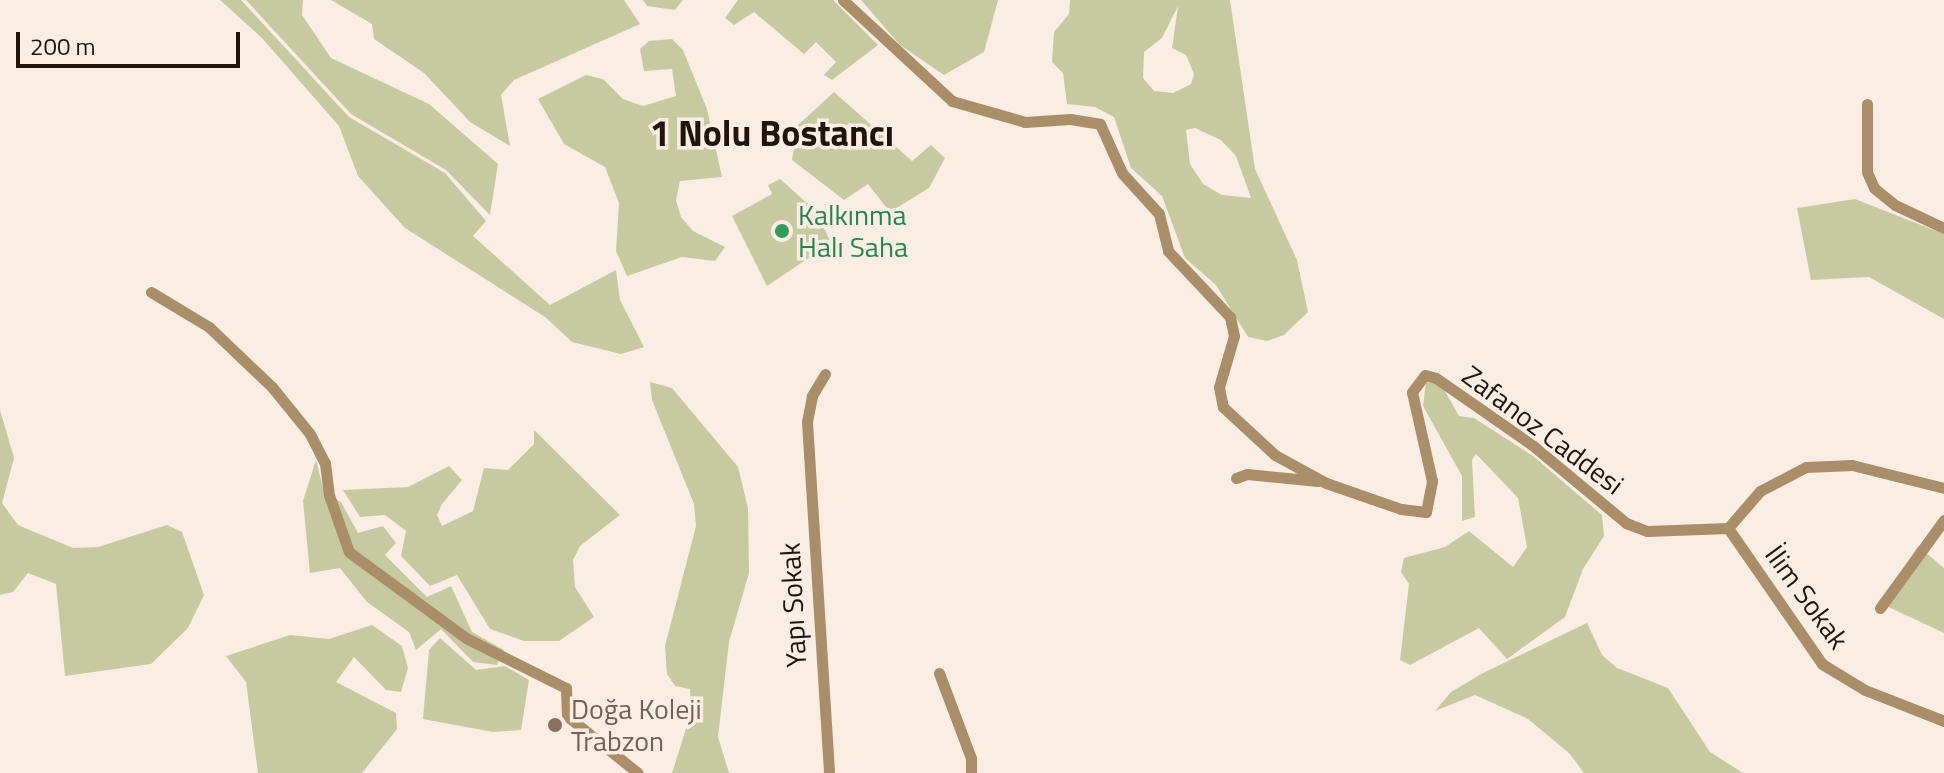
<!DOCTYPE html>
<meta charset="utf-8">
<style>
body{margin:0}
#map{position:relative;width:1944px;height:773px;overflow:hidden;background:#faede4;font-family:"Titillium Web",sans-serif}
div>[style]{position:absolute}
[style*='--x']{left:calc(var(--x)*1px);top:calc(var(--y)*1px);width:calc(var(--w)*1px);rotate:calc(var(--a)*1deg)}
.green>*{inset:0;background:#c7caa0}
.secondary>*{height:11px;margin:-5.5px;padding:0 5.5px;transform-origin:5.5px;border-radius:5.5px;background:#a98e69}
.dots>*{width:22px;height:22px;translate:-50% -50%;box-sizing:border-box;border:4px solid #faede4;border-radius:50%}
span{translate:-50% -50%;white-space:nowrap;text-align:center;line-height:1.15;-webkit-text-stroke:7px #faede4;paint-order:stroke}
.leisure-label{font-size:28px;color:#27864d}
.left{translate:0 -50%;text-align:left}
.street-label{font-size:28px;color:#20150d}
.education-label{font-size:28px;color:#785e54}
.district-label{font-size:36px;color:#20150d;font-weight:700}
.scale{position:absolute;left:16px;top:32px;width:224px;height:36px;box-sizing:border-box;border:4px solid #20150d;border-top:0;padding-left:10px;font-size:24px;line-height:28px;white-space:nowrap;color:#20150d;-webkit-text-stroke:6px #faede4;paint-order:stroke}
</style>
<div id="map">
<div class="green">
<div style="clip-path:polygon(220px 0,241px 0,349px 117px,445px 173px,486px 221px,473px 236px,550px 305px,616px 270px,620px 300px,644px 347px,621px 354px,572px 342px,545px 317px,405px 228px,358px 176px,339px 126px,262px 38px)"></div>
<div style="clip-path:polygon(246px 0,303px 0,302px 15px,331px 58px,429px 104px,498px 164px,490px 215px,446px 170px,351px 114px)"></div>
<div style="clip-path:polygon(331px 0,624px 0,640px 24px,514px 80px,501px 95px,510px 146px,470px 122px,424px 73px,374px 39px,372px 24px)"></div>
<div style="clip-path:polygon(643px 0,683px 0,675px 10px,647px 6px)"></div>
<div style="clip-path:polygon(738px 0,833px 0,878px 45px,832px 80px,824px 75px,836px 62px,816px 42px,804px 54px,754px 12px,734px 25px,725px 18px)"></div>
<div style="clip-path:polygon(861px 0,998px 0,984px 52px,944px 75px,900px 45px)"></div>
<div style="clip-path:polygon(evenodd,1070px 0,1230px 0,1255px 169px,1297px 260px,1308px 312px,1284px 335px,1267px 341px,1248px 337px,1216px 285px,1185px 258px,1162px 196px,1131px 168px,1114px 117px,1095px 107px,1067px 104px,1063px 73px,1052px 62px,1054px 32px,1069px 14px,1070px 0,1178px 6px,1172px 48px,1186px 55px,1194px 74px,1191px 84px,1173px 93px,1154px 91px,1143px 78px,1144px 52px,1162px 38px,1178px 6px,1070px 0,1195px 128px,1221px 140px,1236px 156px,1251px 198px,1222px 195px,1203px 184px,1190px 164px,1186px 130px,1195px 128px)"></div>
<div style="clip-path:polygon(672px 39px,683px 50px,707px 109px,722px 177px,680px 181px,676px 200px,681px 217px,693px 231px,725px 247px,715px 261px,682px 257px,627px 276px,616px 251px,619px 203px,605px 167px,564px 144px,538px 99px,586px 75px,603px 79px,623px 99px,643px 106px,676px 96px,672px 69px,644px 71px,640px 49px,649px 41px)"></div>
<div style="clip-path:polygon(834px 92px,912px 161px,931px 145px,945px 158px,929px 188px,890px 212px,868px 184px,844px 200px,792px 160px,798px 125px)"></div>
<div style="clip-path:polygon(780px 179px,816px 211px,831px 243px,767px 286px,732px 216px,772px 194px,768px 185px)"></div>
<div style="clip-path:polygon(1855px 199px,1944px 234px,1944px 319px,1869px 277px,1811px 280px,1797px 208px)"></div>
<div style="clip-path:polygon(650px 382px,672px 388px,738px 467px,748px 508px,749px 573px,729px 642px,718px 737px,729px 773px,672px 773px,691px 713px,690px 689px,675px 686px,667px 674px,665px 646px,696px 526px,694px 504px,652px 400px)"></div>
<div style="clip-path:polygon(1426px 382px,1441px 384px,1459px 416px,1474px 418px,1533px 456px,1602px 515px,1604px 536px,1583px 569px,1565px 617px,1507px 659px,1479px 628px,1410px 665px,1400px 660px,1409px 584px,1401px 572px,1404px 558px,1445px 547px,1469px 531px,1513px 567px,1527px 547px,1518px 498px,1476px 454px,1472px 460px,1475px 517px,1462px 521px,1462px 476px,1423px 406px)"></div>
<div style="clip-path:polygon(0 410px,14px 458px,2px 503px,18px 525px,73px 548px,98px 547px,167px 525px,182px 532px,204px 595px,188px 628px,151px 664px,65px 676px,56px 584px,28px 573px,13px 592px,0 595px)"></div>
<div style="clip-path:polygon(534px 430px,620px 515px,580px 546px,573px 560px,575px 587px,594px 617px,559px 641px,524px 641px,490px 629px,457px 575px,430px 586px,401px 556px,406px 531px,385px 515px,360px 517px,343px 490px,408px 487px,449px 466px,462px 480px,442px 504px,437px 515px,442px 526px,473px 511px,484px 468px,508px 470px,534px 444px)"></div>
<div style="clip-path:polygon(316px 460px,324px 492px,341px 502px,358px 533px,383px 526px,396px 543px,385px 555px,427px 597px,451px 586px,472px 632px,504px 650px,497px 665px,473px 662px,441px 629px,416px 650px,409px 632px,367px 602px,340px 568px,310px 573px,303px 501px)"></div>
<div style="clip-path:polygon(1918px 546px,1944px 568px,1944px 633px,1882px 604px)"></div>
<div style="clip-path:polygon(1587px 623px,1602px 655px,1617px 668px,1668px 688px,1710px 752px,1743px 773px,1584px 773px,1570px 754px,1528px 719px,1475px 695px,1435px 711px,1451px 692px,1483px 673px)"></div>
<div style="clip-path:polygon(372px 625px,402px 646px,408px 668px,401px 692px,386px 690px,354px 657px,336px 682px,396px 713px,397px 729px,362px 773px,258px 773px,246px 682px,226px 656px,290px 635px,329px 639px)"></div>
<div style="clip-path:polygon(440px 638px,476px 670px,505px 666px,529px 680px,521px 730px,493px 732px,423px 719px,429px 650px)"></div>
</div>
<div class="secondary">
<div style="--x:843;--y:0;--w:149;--a:42.8"></div>
<div style="--x:952;--y:101;--w:76;--a:16"></div>
<div style="--x:1025;--y:122;--w:45;--a:-3.8"></div>
<div style="--x:1070;--y:119;--w:30;--a:9"></div>
<div style="--x:1100;--y:124;--w:54;--a:65.8"></div>
<div style="--x:1122;--y:173;--w:55;--a:47.9"></div>
<div style="--x:1159;--y:214;--w:38;--a:76"></div>
<div style="--x:1168;--y:251;--w:91;--a:46.8"></div>
<div style="--x:1230;--y:317;--w:19;--a:78"></div>
<div style="--x:1234;--y:336;--w:53;--a:106.4"></div>
<div style="--x:1219;--y:387;--w:20;--a:79"></div>
<div style="--x:1223;--y:407;--w:71;--a:42.7"></div>
<div style="--x:1275;--y:455;--w:58;--a:28.8"></div>
<div style="--x:1326;--y:483;--w:79;--a:19.1"></div>
<div style="--x:1401;--y:509;--w:25;--a:7"></div>
<div style="--x:1426;--y:512;--w:32;--a:-79"></div>
<div style="--x:1432;--y:481;--w:91;--a:-102.7"></div>
<div style="--x:1412;--y:392;--w:21;--a:-53"></div>
<div style="--x:1425;--y:375;--w:11;--a:15"></div>
<div style="--x:1436;--y:378;--w:116;--a:34.8"></div>
<div style="--x:1531;--y:444;--w:124;--a:39.7"></div>
<div style="--x:1626;--y:523;--w:22;--a:21"></div>
<div style="--x:1647;--y:531;--w:81;--a:-2.1"></div>
<div style="--x:1728;--y:528;--w:49;--a:-49.1"></div>
<div style="--x:1760;--y:491;--w:52;--a:-27.6"></div>
<div style="--x:1806;--y:467;--w:46;--a:-2.5"></div>
<div style="--x:1852;--y:465;--w:95;--a:14"></div>
<div style="--x:1867;--y:104;--w:68;--a:90"></div>
<div style="--x:1867;--y:172;--w:17;--a:66"></div>
<div style="--x:1874;--y:188;--w:27;--a:39"></div>
<div style="--x:1895;--y:205;--w:54;--a:25.1"></div>
<div style="--x:151;--y:292;--w:68;--a:31.1"></div>
<div style="--x:209;--y:327;--w:87;--a:43.6"></div>
<div style="--x:272;--y:387;--w:60;--a:51"></div>
<div style="--x:310;--y:434;--w:33;--a:63"></div>
<div style="--x:325;--y:463;--w:32;--a:83"></div>
<div style="--x:329;--y:495;--w:60;--a:70.7"></div>
<div style="--x:349;--y:552;--w:145;--a:36.3"></div>
<div style="--x:466;--y:638;--w:112;--a:26.6"></div>
<div style="--x:566;--y:688;--w:28;--a:88"></div>
<div style="--x:567;--y:716;--w:91;--a:38.8"></div>
<div style="--x:825;--y:374;--w:26;--a:121"></div>
<div style="--x:812;--y:396;--w:26;--a:101"></div>
<div style="--x:807;--y:422;--w:352;--a:86.4"></div>
<div style="--x:1236;--y:478;--w:12;--a:-20"></div>
<div style="--x:1247;--y:474;--w:71;--a:5.6"></div>
<div style="--x:1728;--y:528;--w:165;--a:55.3"></div>
<div style="--x:1822;--y:664;--w:50;--a:31.2"></div>
<div style="--x:1865;--y:690;--w:85;--a:21.4"></div>
<div style="--x:1880;--y:608;--w:109;--a:-54"></div>
<div style="--x:939;--y:673;--w:91;--a:69.4"></div>
<div style="--x:971;--y:758;--w:15;--a:90"></div>
</div>
<div class="dots">
<div style="left:782px;top:231px;background:#2e9e5b"></div>
<div style="left:555px;top:725px;background:#8d6e63"></div>
</div>
<div class="leisure-label">
<span class="left" style="left:798px;top:231px">Kalkınma<br>Halı Saha</span>
</div>
<div class="street-label">
<span style="left:1543px;top:430px;rotate:37deg">Zafanoz Caddesi</span>
<span style="left:1807px;top:597px;rotate:54deg">İlim Sokak</span>
<span style="left:793px;top:605px;rotate:-93deg">Yapı Sokak</span>
</div>
<div class="education-label">
<span class="left" style="left:571px;top:725px">Doğa Koleji<br>Trabzon</span>
</div>
<div class="district-label">
<span style="left:772px;top:133px">1 Nolu Bostancı</span>
</div>
<div class="scale">200 m</div>
</div>
